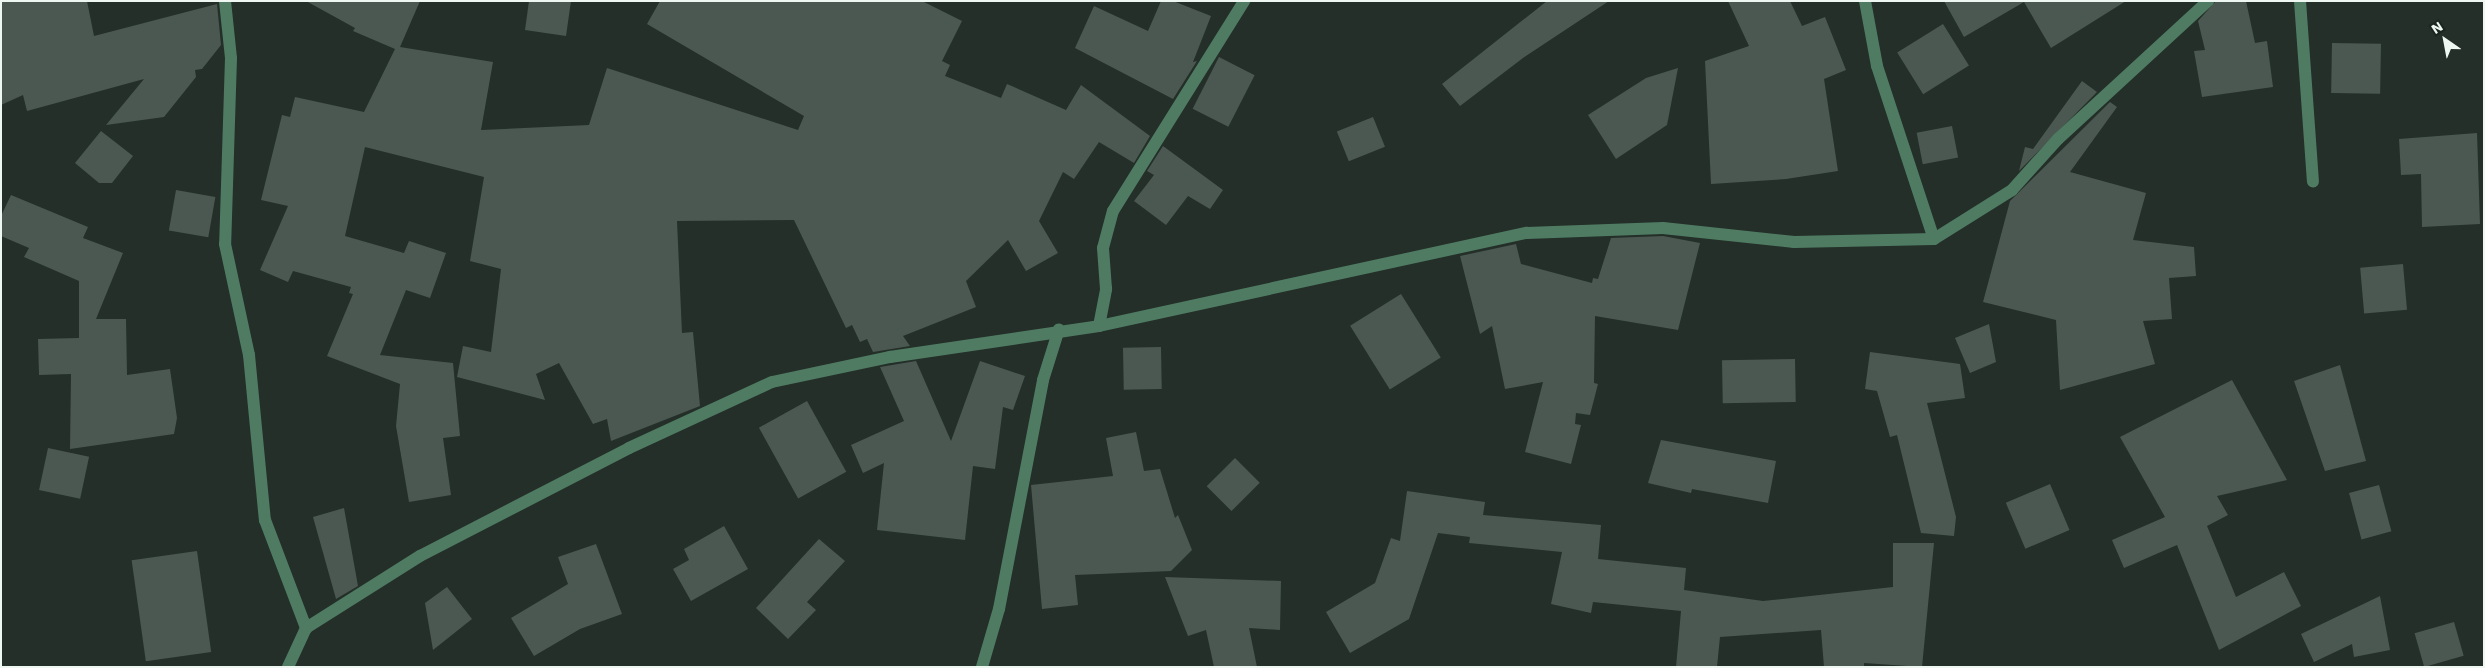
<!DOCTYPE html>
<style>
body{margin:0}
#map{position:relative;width:2485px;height:668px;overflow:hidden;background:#232f28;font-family:"Work Sans",sans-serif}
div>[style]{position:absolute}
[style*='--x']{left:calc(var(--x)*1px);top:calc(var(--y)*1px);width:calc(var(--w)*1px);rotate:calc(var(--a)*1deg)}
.building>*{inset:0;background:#4b5851;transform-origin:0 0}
.minor>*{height:12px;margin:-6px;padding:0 6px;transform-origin:6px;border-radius:6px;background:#4f7b63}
span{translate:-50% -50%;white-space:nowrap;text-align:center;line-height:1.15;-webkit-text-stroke:5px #1a251f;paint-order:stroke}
.frame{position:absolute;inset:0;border:2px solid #eff7f2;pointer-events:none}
.north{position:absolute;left:2420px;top:15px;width:50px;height:50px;-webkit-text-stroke:4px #1a251f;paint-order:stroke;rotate:327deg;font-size:14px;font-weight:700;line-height:20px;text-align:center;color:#eff7f2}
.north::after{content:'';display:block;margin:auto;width:18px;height:22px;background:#eff7f2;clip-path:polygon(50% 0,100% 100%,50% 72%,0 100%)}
</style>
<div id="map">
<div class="building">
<div style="clip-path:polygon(1px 1px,87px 1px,94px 36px,217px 4px,221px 45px,202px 69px,195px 70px,196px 77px,164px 117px,106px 125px,144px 79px,27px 111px,23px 95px,1px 105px)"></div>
<div style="clip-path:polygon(306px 1px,420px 1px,400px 47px,493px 62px,481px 130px,589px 125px,607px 68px,798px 130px,804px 116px,647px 24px,660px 1px,922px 1px,962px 21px,942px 61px,950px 65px,945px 76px,1001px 98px,1007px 84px,1066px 110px,1081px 85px,1150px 136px,1134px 163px,1099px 142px,1074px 179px,1063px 172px,1039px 221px,1058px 253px,1026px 271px,1008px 240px,966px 281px,976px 307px,903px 336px,910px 346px,873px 352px,867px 339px,860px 342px,852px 325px,846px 328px,794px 220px,677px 221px,682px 333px,693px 332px,700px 406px,611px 441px,607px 419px,593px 424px,559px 363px,536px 374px,545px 400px,457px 377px,463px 346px,491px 352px,501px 269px,470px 261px,484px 177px,365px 147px,345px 236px,404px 253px,409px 241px,446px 253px,430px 298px,406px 290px,380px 355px,453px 363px,460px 436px,443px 438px,451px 495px,409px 502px,396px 426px,400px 384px,327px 356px,353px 294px,349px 293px,351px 287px,293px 271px,288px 282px,260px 270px,288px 206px,261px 200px,282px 115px,290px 117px,295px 97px,364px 112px,395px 49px,353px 31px,355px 28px)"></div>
<div style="clip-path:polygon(529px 1px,571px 1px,566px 36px,525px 30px)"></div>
<div style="clip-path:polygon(1161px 1px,1173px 1px,1211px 16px,1193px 62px,1197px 61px,1173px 99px,1075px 48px,1094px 6px,1148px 31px)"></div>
<div style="clip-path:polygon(1547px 1px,1609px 1px,1523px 58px,1460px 106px,1442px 84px)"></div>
<div style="clip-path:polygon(1728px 1px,1790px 1px,1802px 26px,1825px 17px,1846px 70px,1824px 79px,1838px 171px,1786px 179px,1711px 184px,1705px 61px,1749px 46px)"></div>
<div style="clip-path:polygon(1944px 1px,2126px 1px,2051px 48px,2024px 2px,1964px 37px)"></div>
<div style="clip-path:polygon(2216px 1px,2246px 1px,2255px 43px,2267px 41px,2273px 87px,2202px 97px,2194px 51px,2205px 50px,2198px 21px)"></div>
<div style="left:1943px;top:24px;width:49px;height:54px;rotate:58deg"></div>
<div style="left:2332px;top:43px;width:49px;height:50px;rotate:1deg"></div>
<div style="left:1219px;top:57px;width:40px;height:58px;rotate:27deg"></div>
<div style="clip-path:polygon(1678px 68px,1667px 125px,1616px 159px,1588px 115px,1646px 78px)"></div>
<div style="clip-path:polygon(2082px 81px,2097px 92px,2019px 171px,2025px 147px,2033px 149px)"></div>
<div style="clip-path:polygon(2110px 102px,2117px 107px,2070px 172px,2146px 193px,2133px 240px,2194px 247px,2196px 276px,2169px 278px,2172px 319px,2143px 321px,2155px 364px,2060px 390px,2056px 320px,1983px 302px,2010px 201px)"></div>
<div style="left:1373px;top:117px;width:32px;height:39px;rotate:68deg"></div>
<div style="left:1952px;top:126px;width:32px;height:36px;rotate:79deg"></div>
<div style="clip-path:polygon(101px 131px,133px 156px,112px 183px,99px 183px,75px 163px)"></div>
<div style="clip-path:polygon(2477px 133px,2480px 224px,2422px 227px,2421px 174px,2401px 175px,2399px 139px)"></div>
<div style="clip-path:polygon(1163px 146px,1223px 190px,1210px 209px,1188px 196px,1166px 225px,1134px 201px,1154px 175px,1147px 171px)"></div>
<div style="left:176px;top:190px;width:40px;height:41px;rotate:10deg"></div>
<div style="clip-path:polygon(11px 195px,88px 227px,83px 238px,123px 253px,96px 319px,126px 319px,127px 375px,170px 369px,177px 418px,174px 434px,70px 449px,71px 374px,39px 375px,38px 339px,79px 338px,79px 281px,24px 257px,29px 248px,1px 236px,1px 216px)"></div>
<div style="clip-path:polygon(1663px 236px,1700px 243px,1678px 330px,1595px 316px,1594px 383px,1598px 384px,1590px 415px,1576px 413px,1575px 424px,1581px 425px,1571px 464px,1525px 452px,1543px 382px,1505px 389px,1492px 326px,1480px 334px,1460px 256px,1516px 244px,1521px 264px,1592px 283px,1593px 278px,1598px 279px,1611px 238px)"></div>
<div style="left:2403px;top:264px;width:46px;height:43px;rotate:85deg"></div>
<div style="left:1401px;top:294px;width:75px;height:60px;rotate:58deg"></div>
<div style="clip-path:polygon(1989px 324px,1996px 362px,1970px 373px,1955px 338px)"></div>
<div style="left:1161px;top:347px;width:42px;height:38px;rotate:89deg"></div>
<div style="clip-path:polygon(1870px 352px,1960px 364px,1965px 398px,1927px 403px,1956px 517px,1954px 536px,1921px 533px,1897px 435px,1890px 437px,1877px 391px,1865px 389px)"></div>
<div style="left:1795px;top:359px;width:43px;height:73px;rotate:89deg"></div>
<div style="clip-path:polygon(916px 361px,951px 441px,980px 361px,1025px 376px,1013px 410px,1003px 407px,995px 469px,973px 466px,965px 540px,877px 530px,884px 463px,863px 473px,851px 445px,904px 421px,880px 367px)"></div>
<div style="clip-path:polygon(2340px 365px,2366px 461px,2325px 471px,2294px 381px)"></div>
<div style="clip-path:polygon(2232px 380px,2287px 480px,2217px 496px,2228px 515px,2207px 526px,2236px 597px,2284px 572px,2301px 606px,2219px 650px,2177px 545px,2124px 568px,2112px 540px,2165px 517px,2120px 437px)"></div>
<div style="left:807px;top:401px;width:81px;height:55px;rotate:61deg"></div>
<div style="clip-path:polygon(1136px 432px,1144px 471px,1160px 469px,1175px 518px,1178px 515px,1192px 550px,1171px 571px,1075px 575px,1078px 605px,1042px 609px,1031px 485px,1113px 476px,1106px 438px)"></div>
<div style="clip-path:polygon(1661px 440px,1776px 461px,1768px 503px,1692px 489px,1691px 493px,1648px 483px)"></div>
<div style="left:48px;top:448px;width:42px;height:43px;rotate:12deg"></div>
<div style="left:1235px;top:458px;width:35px;height:40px;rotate:45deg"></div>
<div style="left:2050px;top:484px;width:50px;height:48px;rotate:67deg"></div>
<div style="left:2379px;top:485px;width:48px;height:31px;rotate:75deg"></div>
<div style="clip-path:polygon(1407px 491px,1485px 502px,1483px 515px,1601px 525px,1598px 559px,1686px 568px,1684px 590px,1763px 601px,1893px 587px,1893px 543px,1934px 543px,1922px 667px,1864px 663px,1864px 667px,1824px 667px,1821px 630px,1720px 637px,1717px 667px,1676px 667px,1681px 611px,1593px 602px,1591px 613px,1551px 604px,1562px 552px,1469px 543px,1470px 537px,1438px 533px,1409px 619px,1350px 653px,1326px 612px,1375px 583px,1391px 538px,1400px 541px)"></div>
<div style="clip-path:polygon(344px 508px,358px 586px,336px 599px,313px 517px)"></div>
<div style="clip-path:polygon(724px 526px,748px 569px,691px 601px,673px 569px,689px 560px,684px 549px)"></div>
<div style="clip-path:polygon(819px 539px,845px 561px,807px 602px,816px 610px,788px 639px,756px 608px)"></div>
<div style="clip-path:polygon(596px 544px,622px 614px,580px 629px,534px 656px,511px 618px,568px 584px,558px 557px)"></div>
<div style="left:197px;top:551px;width:102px;height:66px;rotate:82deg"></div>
<div style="clip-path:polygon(1165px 577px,1281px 581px,1280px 630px,1249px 628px,1257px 667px,1214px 667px,1206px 630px,1188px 636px)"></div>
<div style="clip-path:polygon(447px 587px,472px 619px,433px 650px,425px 603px)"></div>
<div style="clip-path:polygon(2380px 596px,2390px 650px,2354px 657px,2352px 644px,2314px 662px,2301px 634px)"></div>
<div style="left:2454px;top:622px;width:35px;height:41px;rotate:74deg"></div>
</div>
<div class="minor">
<div style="--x:225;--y:1;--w:57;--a:84"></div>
<div style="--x:231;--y:58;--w:186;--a:91.8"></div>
<div style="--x:225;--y:244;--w:114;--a:77.8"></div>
<div style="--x:249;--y:355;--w:166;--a:84.5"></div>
<div style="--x:265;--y:520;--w:116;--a:69.2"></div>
<div style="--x:1865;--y:1;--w:66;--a:79.5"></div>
<div style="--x:1877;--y:66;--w:182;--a:71.8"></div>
<div style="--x:2300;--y:1;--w:181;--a:85.9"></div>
<div style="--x:1099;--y:326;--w:38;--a:-79"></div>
<div style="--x:1106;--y:289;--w:41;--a:-94.2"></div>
<div style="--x:1103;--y:248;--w:38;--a:-75"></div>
<div style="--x:1113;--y:211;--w:248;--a:-58"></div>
<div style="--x:288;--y:667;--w:43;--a:-65.2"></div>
<div style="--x:306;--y:628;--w:135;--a:-32.3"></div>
<div style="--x:420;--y:556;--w:235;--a:-27.3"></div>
<div style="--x:629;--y:448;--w:157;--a:-24.8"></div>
<div style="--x:772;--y:382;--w:121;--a:-12"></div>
<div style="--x:890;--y:357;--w:211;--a:-8.4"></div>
<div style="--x:1099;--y:326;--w:438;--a:-12.3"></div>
<div style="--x:1527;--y:233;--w:136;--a:-2.1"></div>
<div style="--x:1663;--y:228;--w:132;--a:6.1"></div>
<div style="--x:1794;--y:242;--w:140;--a:-1.2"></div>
<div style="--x:1934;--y:239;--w:92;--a:-32.1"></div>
<div style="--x:2012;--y:190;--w:69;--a:-48"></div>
<div style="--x:2058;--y:139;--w:204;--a:-42.6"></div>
<div style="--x:982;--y:667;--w:60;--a:-73.7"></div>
<div style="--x:999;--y:609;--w:233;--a:-79.1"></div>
<div style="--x:1043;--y:380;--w:53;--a:-72.6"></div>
</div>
<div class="frame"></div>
<div class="north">N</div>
</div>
